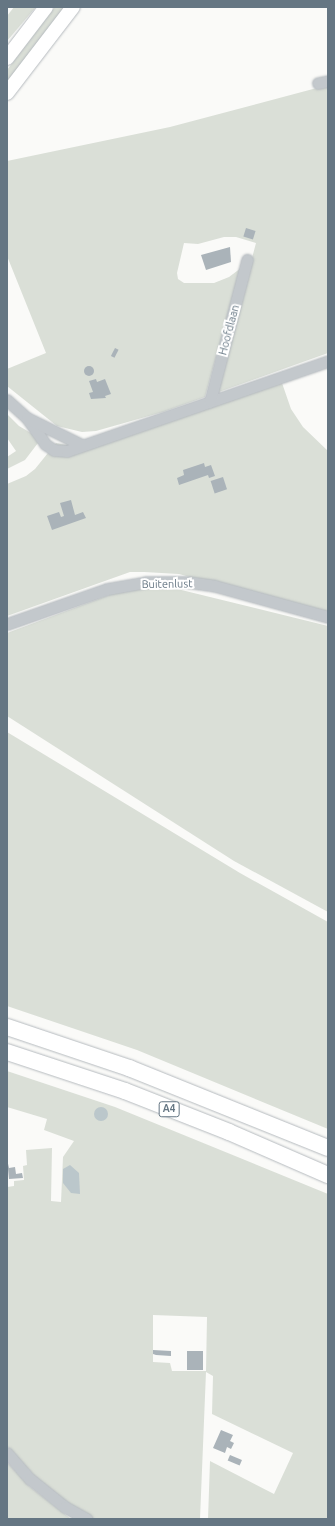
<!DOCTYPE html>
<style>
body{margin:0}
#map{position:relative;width:335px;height:1526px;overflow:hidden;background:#fafaf8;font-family:Ubuntu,sans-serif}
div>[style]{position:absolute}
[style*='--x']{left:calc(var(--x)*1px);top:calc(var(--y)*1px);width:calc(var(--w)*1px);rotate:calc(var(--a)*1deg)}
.green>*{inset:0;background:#dadfd7}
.water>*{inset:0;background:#bbc7cb}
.round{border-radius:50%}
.building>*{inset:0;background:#aab3b9;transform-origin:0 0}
.roads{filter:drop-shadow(0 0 1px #b5babe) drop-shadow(0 0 1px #b5babe)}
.minor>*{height:11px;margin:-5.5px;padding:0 5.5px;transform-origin:5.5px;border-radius:5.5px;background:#c3c8cc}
.major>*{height:14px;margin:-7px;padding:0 7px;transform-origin:7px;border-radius:7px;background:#fff}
.highway>*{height:16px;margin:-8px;padding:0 8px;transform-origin:8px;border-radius:8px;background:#fff}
span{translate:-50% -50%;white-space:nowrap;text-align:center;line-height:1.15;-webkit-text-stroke:4px #fff;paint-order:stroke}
.shield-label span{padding:1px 3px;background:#fff;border:1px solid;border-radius:3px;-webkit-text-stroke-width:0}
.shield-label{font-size:10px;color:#657683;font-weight:700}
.street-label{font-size:11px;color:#657683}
.frame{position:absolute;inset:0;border:8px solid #657683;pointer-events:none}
</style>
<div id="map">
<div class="green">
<div style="clip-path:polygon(14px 7px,36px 7px,7px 41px,7px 16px)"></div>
<div style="clip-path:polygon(55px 7px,67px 7px,7px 86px,7px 70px)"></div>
<div style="clip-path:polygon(328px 85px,328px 353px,216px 393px,256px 243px,236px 237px,224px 237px,198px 244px,184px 243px,177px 273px,178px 279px,184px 283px,214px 283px,229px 277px,241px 268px,205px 397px,163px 412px,96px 431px,82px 432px,57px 426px,7px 386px,7px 369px,46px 353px,7px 256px,7px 161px,170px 127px)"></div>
<div style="clip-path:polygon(282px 383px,291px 409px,303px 427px,328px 451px,328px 615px,179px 574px,144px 572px,130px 572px,7px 616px,7px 484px,26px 476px,35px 469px,56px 443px,88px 449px)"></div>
<div style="clip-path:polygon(7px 414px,19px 426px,41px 439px,25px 460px,7px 469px,7px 457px,16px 451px,7px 438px)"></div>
<div style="clip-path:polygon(148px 585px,165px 586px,328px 626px,328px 912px,234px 861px,7px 716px,7px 633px,120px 591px)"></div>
<div style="clip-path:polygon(7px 732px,240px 873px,328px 922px,328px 1129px,137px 1050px,7px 1006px)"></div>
<div style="clip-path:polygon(evenodd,7px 1071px,115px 1107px,328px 1194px,328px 1519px,208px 1519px,210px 1461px,274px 1494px,293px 1453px,212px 1414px,213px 1376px,206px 1372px,200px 1519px,90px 1518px,42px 1484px,7px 1446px,7px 1187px,14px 1186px,14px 1181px,24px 1180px,23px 1166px,27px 1165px,26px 1150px,52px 1148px,51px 1201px,61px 1202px,63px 1157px,74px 1141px,44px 1130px,47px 1119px,7px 1107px,7px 1071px,153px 1315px,207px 1317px,206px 1371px,172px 1371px,170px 1363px,153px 1362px,153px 1315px)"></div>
<div style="clip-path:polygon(7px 1462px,29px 1486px,71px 1519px,7px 1519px)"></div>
</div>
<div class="water">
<div class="round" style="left:94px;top:1107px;width:14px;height:14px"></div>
<div style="clip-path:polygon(70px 1165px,79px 1173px,80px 1194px,71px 1193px,63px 1183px,63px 1169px)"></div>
</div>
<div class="building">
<div style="left:246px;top:228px;width:10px;height:9px;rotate:17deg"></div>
<div style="clip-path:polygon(230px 247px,231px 262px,206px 270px,201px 255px)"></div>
<div style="left:115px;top:348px;width:4px;height:9px;rotate:27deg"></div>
<div class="round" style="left:84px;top:366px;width:10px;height:10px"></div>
<div style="clip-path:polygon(96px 379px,97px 382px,105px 379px,111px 394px,105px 396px,106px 398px,91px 399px,89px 393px,93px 392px,89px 381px)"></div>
<div style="clip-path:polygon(204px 463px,205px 467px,211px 465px,215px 476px,209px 478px,208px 475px,179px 485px,177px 478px,184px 475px,183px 470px)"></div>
<div style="left:223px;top:477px;width:13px;height:13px;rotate:72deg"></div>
<div style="clip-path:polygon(71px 500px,75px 515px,83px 512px,86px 518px,52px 530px,47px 516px,59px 512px,61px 517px,64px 516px,60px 503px)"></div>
<div style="clip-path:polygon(7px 1159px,9px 1168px,15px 1167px,16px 1174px,22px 1173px,23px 1178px,9px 1179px)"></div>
<div style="clip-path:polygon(153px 1350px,171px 1351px,171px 1356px,156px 1355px,153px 1354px)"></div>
<div style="left:187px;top:1351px;width:16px;height:19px"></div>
<div style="clip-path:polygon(221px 1430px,233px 1435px,230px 1441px,234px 1443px,231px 1449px,227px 1447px,225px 1453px,213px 1448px)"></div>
<div style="left:230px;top:1455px;width:13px;height:6px;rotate:23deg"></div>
</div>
<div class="roads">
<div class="minor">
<div style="--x:318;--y:83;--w:10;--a:-11"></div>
<div style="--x:7;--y:400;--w:27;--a:42"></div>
<div style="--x:27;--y:418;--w:32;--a:55"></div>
<div style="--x:45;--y:444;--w:11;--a:34"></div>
<div style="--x:54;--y:450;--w:13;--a:4"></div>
<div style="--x:67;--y:451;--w:276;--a:-19"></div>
<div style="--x:210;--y:401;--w:146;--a:-75.3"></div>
<div style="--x:27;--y:418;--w:61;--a:26.1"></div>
<div style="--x:7;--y:624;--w:106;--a:-19.3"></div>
<div style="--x:107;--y:589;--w:40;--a:-10"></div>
<div style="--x:146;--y:582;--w:42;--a:0"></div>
<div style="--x:188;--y:582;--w:27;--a:8"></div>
<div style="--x:215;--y:586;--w:117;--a:15.3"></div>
<div style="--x:7;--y:1453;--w:35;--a:49"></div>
<div style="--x:30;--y:1479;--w:45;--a:38.7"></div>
<div style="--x:65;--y:1507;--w:25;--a:29"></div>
</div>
<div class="major">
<div style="--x:7;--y:58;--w:64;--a:-52.6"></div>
<div style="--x:7;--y:93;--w:108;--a:-52.5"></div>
</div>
<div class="highway">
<div style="--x:7;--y:1027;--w:129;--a:18.6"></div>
<div style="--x:129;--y:1068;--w:214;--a:21.9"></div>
<div style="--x:7;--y:1052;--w:124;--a:18.3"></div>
<div style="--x:125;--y:1091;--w:112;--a:21.5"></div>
<div style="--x:229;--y:1132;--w:108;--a:23.5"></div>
</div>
</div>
<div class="shield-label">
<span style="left:169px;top:1109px">A4</span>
</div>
<div class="street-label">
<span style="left:229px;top:330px;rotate:-75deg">Hoofdlaan</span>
<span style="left:167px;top:584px;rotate:-1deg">Buitenlust</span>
</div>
<div class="frame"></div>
</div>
